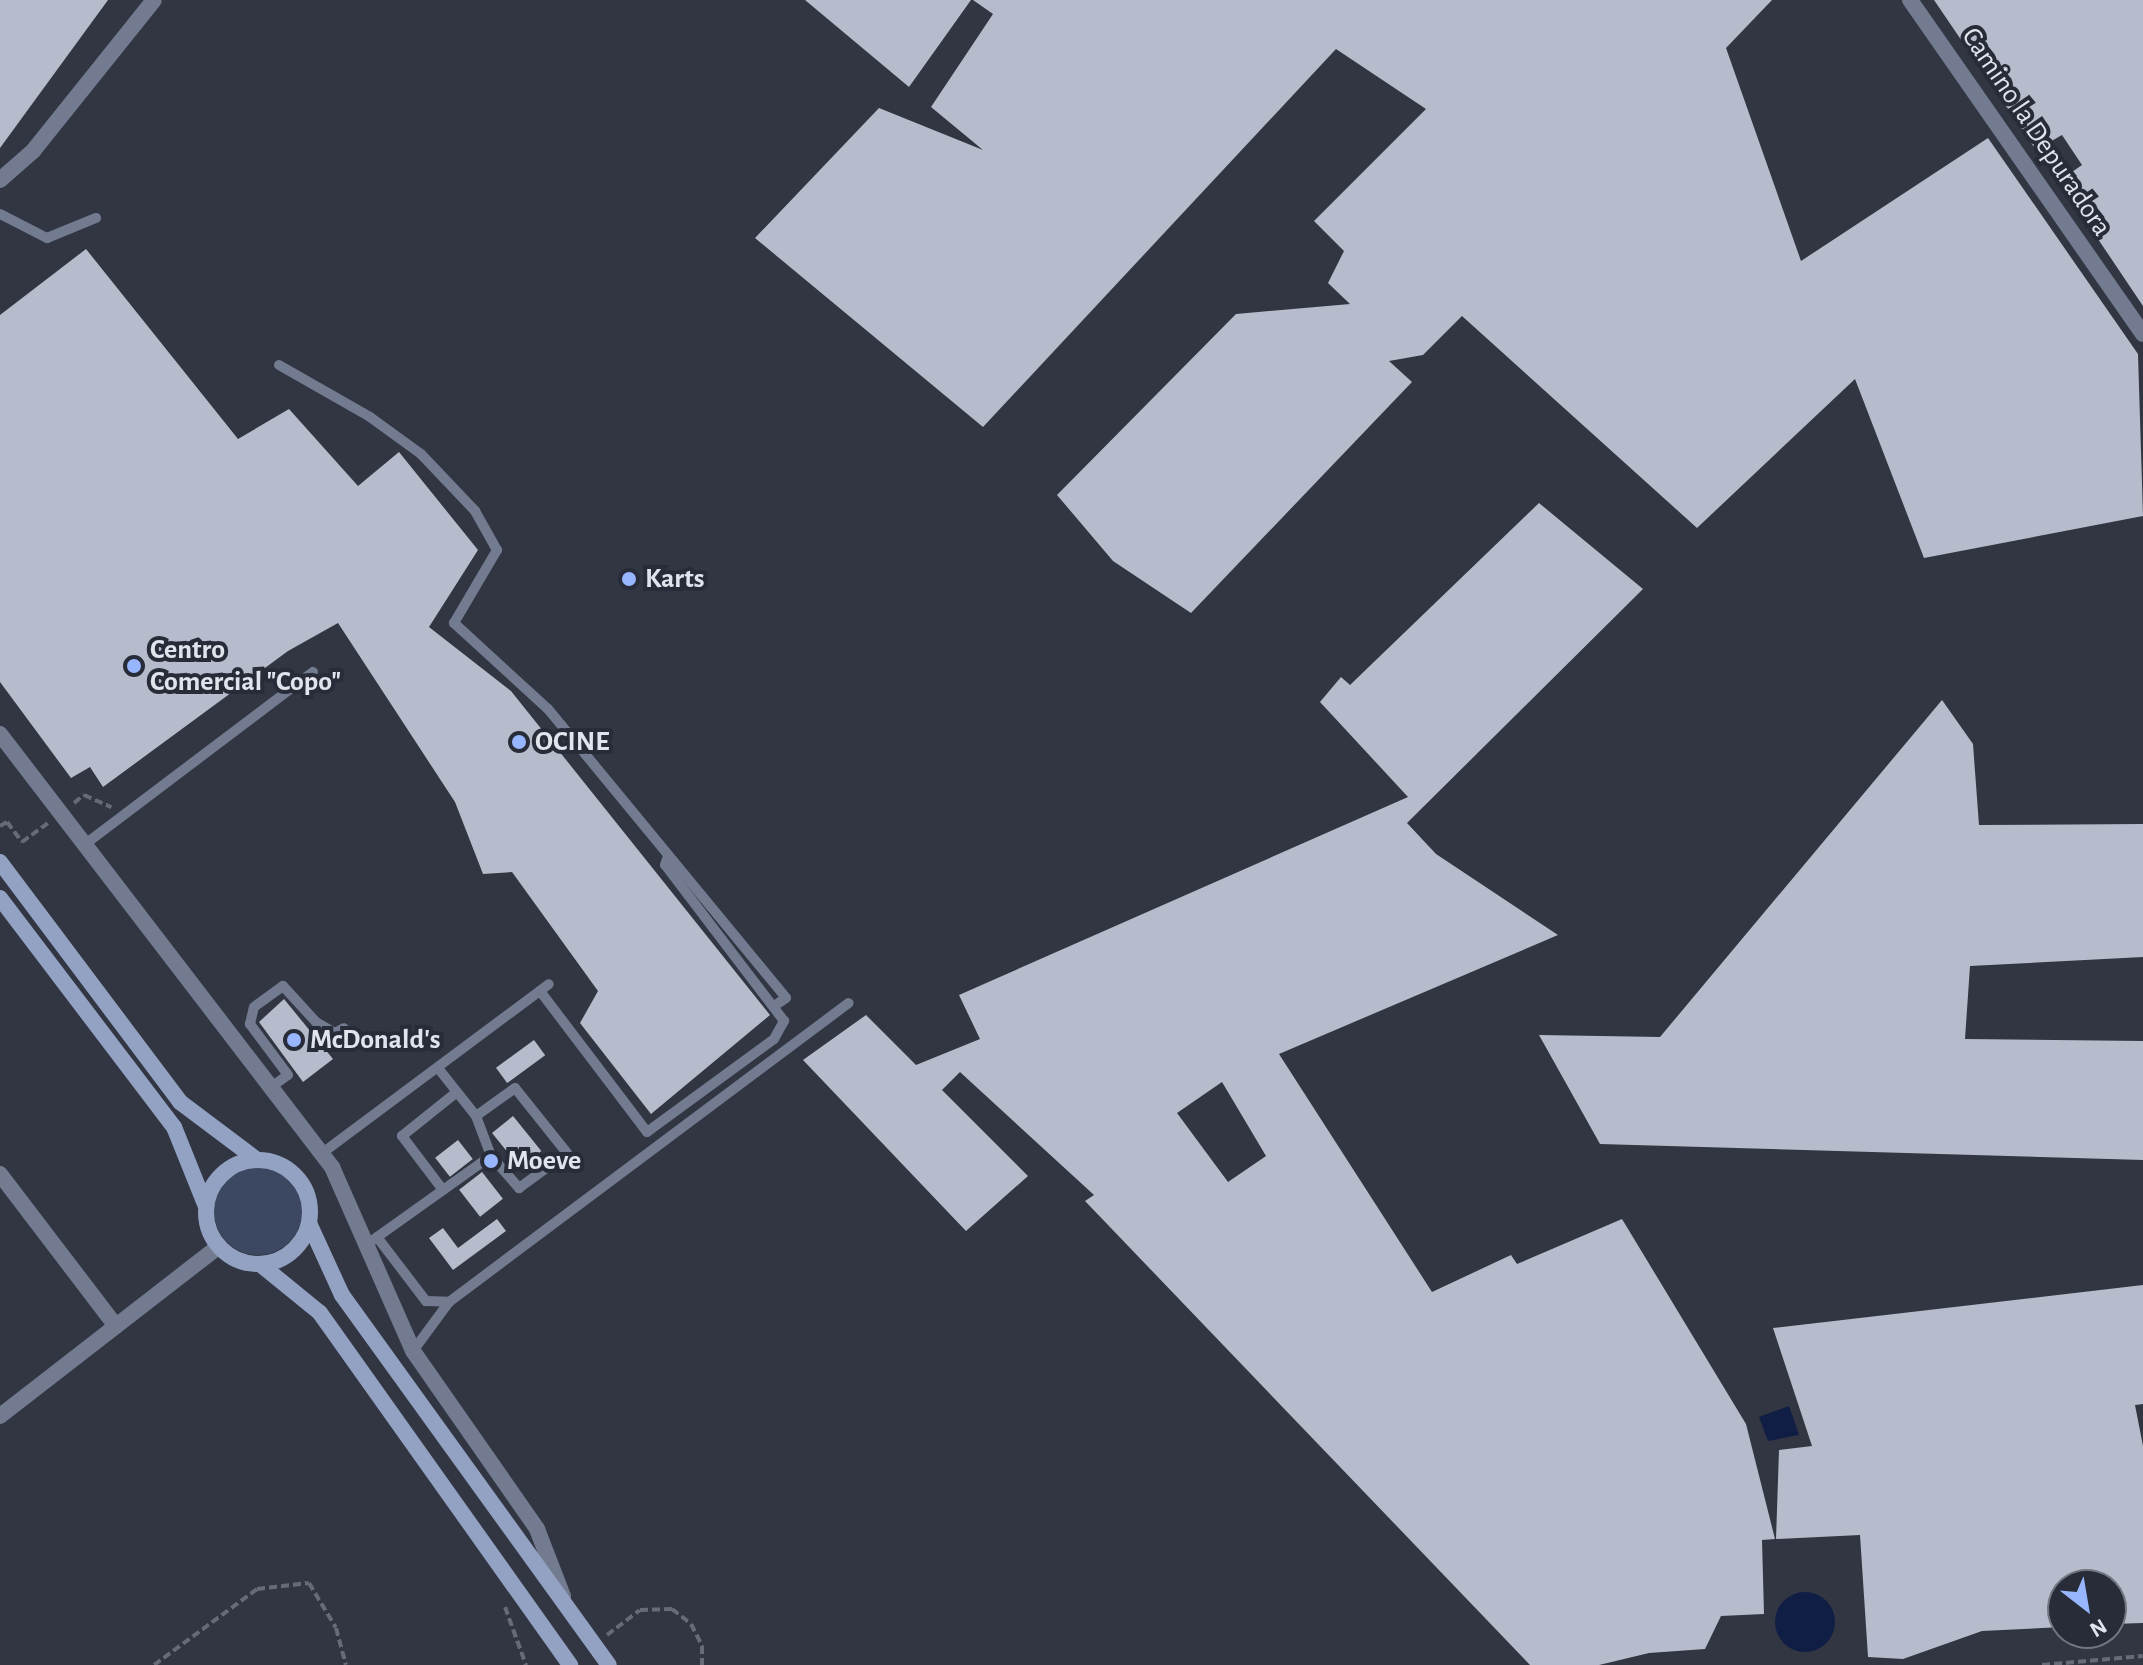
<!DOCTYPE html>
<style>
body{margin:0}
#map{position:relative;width:2143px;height:1665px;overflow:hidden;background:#313642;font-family:"Alegreya Sans",sans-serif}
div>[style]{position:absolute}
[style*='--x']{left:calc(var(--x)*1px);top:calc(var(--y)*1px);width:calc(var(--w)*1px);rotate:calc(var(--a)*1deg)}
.green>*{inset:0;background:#3c4762}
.round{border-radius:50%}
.water>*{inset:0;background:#101e45}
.building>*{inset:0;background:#b6bccb;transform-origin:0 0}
.path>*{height:4px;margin-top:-2px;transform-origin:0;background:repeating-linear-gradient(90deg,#676b76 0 8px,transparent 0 12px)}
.lane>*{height:10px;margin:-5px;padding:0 5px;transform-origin:5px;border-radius:5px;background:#727b90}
.street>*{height:16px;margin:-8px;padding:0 8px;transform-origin:8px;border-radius:8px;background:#727b90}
.secondary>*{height:16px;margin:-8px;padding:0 8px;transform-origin:8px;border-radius:8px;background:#93a2c3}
.secondary>.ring{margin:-8px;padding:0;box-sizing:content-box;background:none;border:16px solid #93a2c3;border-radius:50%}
.dots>*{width:22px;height:22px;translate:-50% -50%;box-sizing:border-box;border:4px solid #272c38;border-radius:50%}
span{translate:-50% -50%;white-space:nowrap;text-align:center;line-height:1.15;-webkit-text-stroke:8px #272c38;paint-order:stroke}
.street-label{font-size:28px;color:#e1e4ec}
.poi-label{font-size:28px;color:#e1e4ec;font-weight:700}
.left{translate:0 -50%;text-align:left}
.north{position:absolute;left:2047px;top:1569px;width:80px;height:80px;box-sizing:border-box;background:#272c38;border:2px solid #717680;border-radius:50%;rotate:149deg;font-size:22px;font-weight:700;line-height:32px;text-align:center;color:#e1e4ec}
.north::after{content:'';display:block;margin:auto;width:28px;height:36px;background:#98b6fd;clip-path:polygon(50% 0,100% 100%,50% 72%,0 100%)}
</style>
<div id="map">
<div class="green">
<div class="round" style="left:214px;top:1167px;width:88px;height:88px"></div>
</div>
<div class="water">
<div style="clip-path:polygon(1789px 1406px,1799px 1435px,1768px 1441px,1759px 1417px)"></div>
<div class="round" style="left:1775px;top:1592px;width:60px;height:60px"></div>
</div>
<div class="building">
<div style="clip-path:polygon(0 0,108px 0,0 148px)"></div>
<div style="clip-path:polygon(805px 0,971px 0,909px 87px)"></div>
<div style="clip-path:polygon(973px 0,1772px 0,1726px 48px,1801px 261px,1988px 138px,2138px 354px,2143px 516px,1924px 558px,1855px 379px,1697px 528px,1462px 316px,1423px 355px,1389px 361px,1412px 382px,1191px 613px,1113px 561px,1057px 495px,1236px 314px,1350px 304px,1328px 283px,1344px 251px,1314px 221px,1426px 109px,1336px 49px,983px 427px,755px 238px,879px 108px,983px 150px,931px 107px,993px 14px)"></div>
<div style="clip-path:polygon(1934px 0,2143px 0,2143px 306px,2059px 181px,2082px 165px,2062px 135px,2036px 150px)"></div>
<div style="clip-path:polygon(86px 249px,238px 439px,289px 409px,358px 486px,399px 452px,478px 550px,429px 627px,511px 691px,770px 1015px,651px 1114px,580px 1023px,598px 991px,512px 872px,483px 874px,455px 802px,338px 623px,288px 651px,103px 787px,90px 767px,71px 778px,0 682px,0 315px)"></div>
<div style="clip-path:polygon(evenodd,1539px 503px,1643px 589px,1407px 823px,1436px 854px,1558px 935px,1279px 1054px,1432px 1292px,1511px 1255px,1517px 1264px,1622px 1219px,1746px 1424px,1775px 1539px,1762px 1540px,1764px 1614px,1721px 1616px,1705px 1649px,1649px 1653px,1599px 1665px,1530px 1665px,1085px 1201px,1094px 1195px,960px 1072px,942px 1090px,1028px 1176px,966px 1231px,803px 1060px,866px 1015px,916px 1065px,980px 1039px,959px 995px,1408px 797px,1320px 702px,1341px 677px,1350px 685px,1539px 503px,1222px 1082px,1266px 1156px,1228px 1182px,1177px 1113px,1222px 1082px)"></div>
<div style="clip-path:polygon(1942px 700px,1973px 744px,1979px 825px,2143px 824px,2143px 957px,1970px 966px,1965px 1039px,2143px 1041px,2143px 1160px,1600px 1144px,1539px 1035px,1660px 1037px)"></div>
<div style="clip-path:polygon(284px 999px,333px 1059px,303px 1082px,259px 1022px)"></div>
<div style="left:534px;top:1040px;width:19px;height:47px;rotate:54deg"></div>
<div style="left:513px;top:1116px;width:45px;height:27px;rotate:51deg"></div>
<div style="left:458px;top:1140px;width:24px;height:29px;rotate:52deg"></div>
<div style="left:482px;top:1172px;width:34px;height:29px;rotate:52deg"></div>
<div style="clip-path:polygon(497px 1219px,506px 1231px,453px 1270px,429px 1238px,443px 1228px,458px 1248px)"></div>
<div style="clip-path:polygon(2143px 1285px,2143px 1404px,2135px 1405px,2143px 1446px,2143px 1623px,2111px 1624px,2111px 1585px,2063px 1585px,2063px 1627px,1982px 1631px,1903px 1659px,1868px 1657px,1860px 1535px,1776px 1539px,1779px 1450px,1812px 1446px,1773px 1328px)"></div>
</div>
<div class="path">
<div style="--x:74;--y:803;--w:13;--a:-39"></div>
<div style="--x:84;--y:795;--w:30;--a:24"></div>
<div style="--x:0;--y:826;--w:8;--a:-30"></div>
<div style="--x:7;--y:822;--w:25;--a:53"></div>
<div style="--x:22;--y:842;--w:32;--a:-36"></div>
<div style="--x:505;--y:1607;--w:62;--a:70.1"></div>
<div style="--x:607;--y:1635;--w:41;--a:-37.1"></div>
<div style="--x:640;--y:1610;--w:32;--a:-2"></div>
<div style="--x:672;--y:1609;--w:24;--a:38"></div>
<div style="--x:691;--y:1624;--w:25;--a:63"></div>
<div style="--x:702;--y:1646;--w:19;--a:90"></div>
<div style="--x:154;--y:1665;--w:128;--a:-36.4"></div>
<div style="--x:257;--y:1589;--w:52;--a:-6.6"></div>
<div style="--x:309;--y:1583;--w:52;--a:59"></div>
<div style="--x:336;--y:1628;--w:38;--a:75"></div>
<div style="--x:2042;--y:1665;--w:101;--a:-5.1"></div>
</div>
<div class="lane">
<div style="--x:0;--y:214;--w:53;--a:27.1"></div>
<div style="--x:47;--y:238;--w:53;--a:-22.2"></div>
<div style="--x:279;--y:365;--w:105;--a:29.7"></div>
<div style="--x:370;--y:417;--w:63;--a:36"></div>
<div style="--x:421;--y:454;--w:79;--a:46.5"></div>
<div style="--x:475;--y:511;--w:45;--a:60.6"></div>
<div style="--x:497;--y:550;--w:85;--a:120.5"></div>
<div style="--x:454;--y:623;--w:127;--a:42.5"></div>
<div style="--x:548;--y:709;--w:374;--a:50.5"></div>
<div style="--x:786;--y:998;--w:11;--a:146"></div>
<div style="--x:84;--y:845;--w:287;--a:-37.1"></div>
<div style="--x:540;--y:991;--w:177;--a:52.8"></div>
<div style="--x:647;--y:1132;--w:157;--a:-36.2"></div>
<div style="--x:774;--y:1039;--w:21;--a:-61"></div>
<div style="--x:784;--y:1021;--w:196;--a:-127.3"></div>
<div style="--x:665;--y:865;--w:9;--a:-72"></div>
<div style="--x:438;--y:1068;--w:61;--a:51.6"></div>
<div style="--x:476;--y:1116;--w:43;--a:69.4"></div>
<div style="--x:491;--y:1156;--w:43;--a:48.8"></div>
<div style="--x:519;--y:1188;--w:59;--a:-36.1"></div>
<div style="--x:567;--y:1153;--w:83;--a:-128.7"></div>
<div style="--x:515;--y:1088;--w:48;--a:144.3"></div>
<div style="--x:270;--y:1088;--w:22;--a:-36"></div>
<div style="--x:288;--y:1075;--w:64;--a:-126.7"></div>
<div style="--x:250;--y:1024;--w:17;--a:-77"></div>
<div style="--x:254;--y:1007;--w:36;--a:-36"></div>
<div style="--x:283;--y:986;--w:49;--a:47.5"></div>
<div style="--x:316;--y:1022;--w:22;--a:30"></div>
<div style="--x:335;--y:1033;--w:10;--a:-29"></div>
<div style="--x:321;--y:1154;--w:284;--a:-36.7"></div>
<div style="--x:443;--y:1190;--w:68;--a:-127.2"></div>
<div style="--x:402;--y:1136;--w:70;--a:-38.7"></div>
<div style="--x:377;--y:1237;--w:81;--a:52.6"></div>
<div style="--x:426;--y:1301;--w:23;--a:2"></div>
<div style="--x:366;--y:1245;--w:153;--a:-35.5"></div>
<div style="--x:413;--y:1351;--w:61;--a:-53.7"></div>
<div style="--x:449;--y:1302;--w:499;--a:-36.8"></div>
</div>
<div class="street">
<div style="--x:1910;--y:0;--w:407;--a:55.1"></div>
<div style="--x:0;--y:180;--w:44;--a:-41.3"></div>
<div style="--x:33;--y:151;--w:193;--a:-51.3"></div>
<div style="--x:0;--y:734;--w:546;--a:52.52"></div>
<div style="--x:332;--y:1167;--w:201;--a:66.2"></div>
<div style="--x:413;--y:1351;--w:217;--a:55.1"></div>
<div style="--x:537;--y:1529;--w:72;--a:68.8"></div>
<div style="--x:0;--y:1174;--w:191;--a:52.7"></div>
<div style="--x:0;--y:1416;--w:276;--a:-37.8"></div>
</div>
<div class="secondary">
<div style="--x:0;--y:862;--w:300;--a:53.1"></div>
<div style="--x:180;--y:1102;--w:95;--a:36.9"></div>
<div style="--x:0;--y:898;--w:288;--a:52.8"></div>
<div style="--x:174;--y:1127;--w:83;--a:68.1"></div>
<div class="ring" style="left:206px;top:1160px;width:88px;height:88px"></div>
<div style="--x:309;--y:1223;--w:79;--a:65.4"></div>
<div style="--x:342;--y:1295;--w:456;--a:54.2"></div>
<div style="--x:260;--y:1264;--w:77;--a:39.2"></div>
<div style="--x:320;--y:1313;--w:432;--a:54.6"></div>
</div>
<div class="dots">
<div style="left:629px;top:579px;background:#98b6fd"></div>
<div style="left:134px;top:666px;background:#98b6fd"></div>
<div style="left:519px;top:742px;background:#98b6fd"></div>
<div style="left:294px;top:1040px;background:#98b6fd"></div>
<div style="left:491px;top:1161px;background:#98b6fd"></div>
</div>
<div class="street-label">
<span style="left:2036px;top:132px;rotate:56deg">Camino la Depuradora</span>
</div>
<div class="poi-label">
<span class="left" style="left:645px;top:579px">Karts</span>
<span class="left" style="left:150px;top:666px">Centro<br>Comercial "Copo"</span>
<span class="left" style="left:535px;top:742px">OCINE</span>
<span class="left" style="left:310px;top:1040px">McDonald's</span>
<span class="left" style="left:507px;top:1161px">Moeve</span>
</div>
<div class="north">N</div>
</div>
